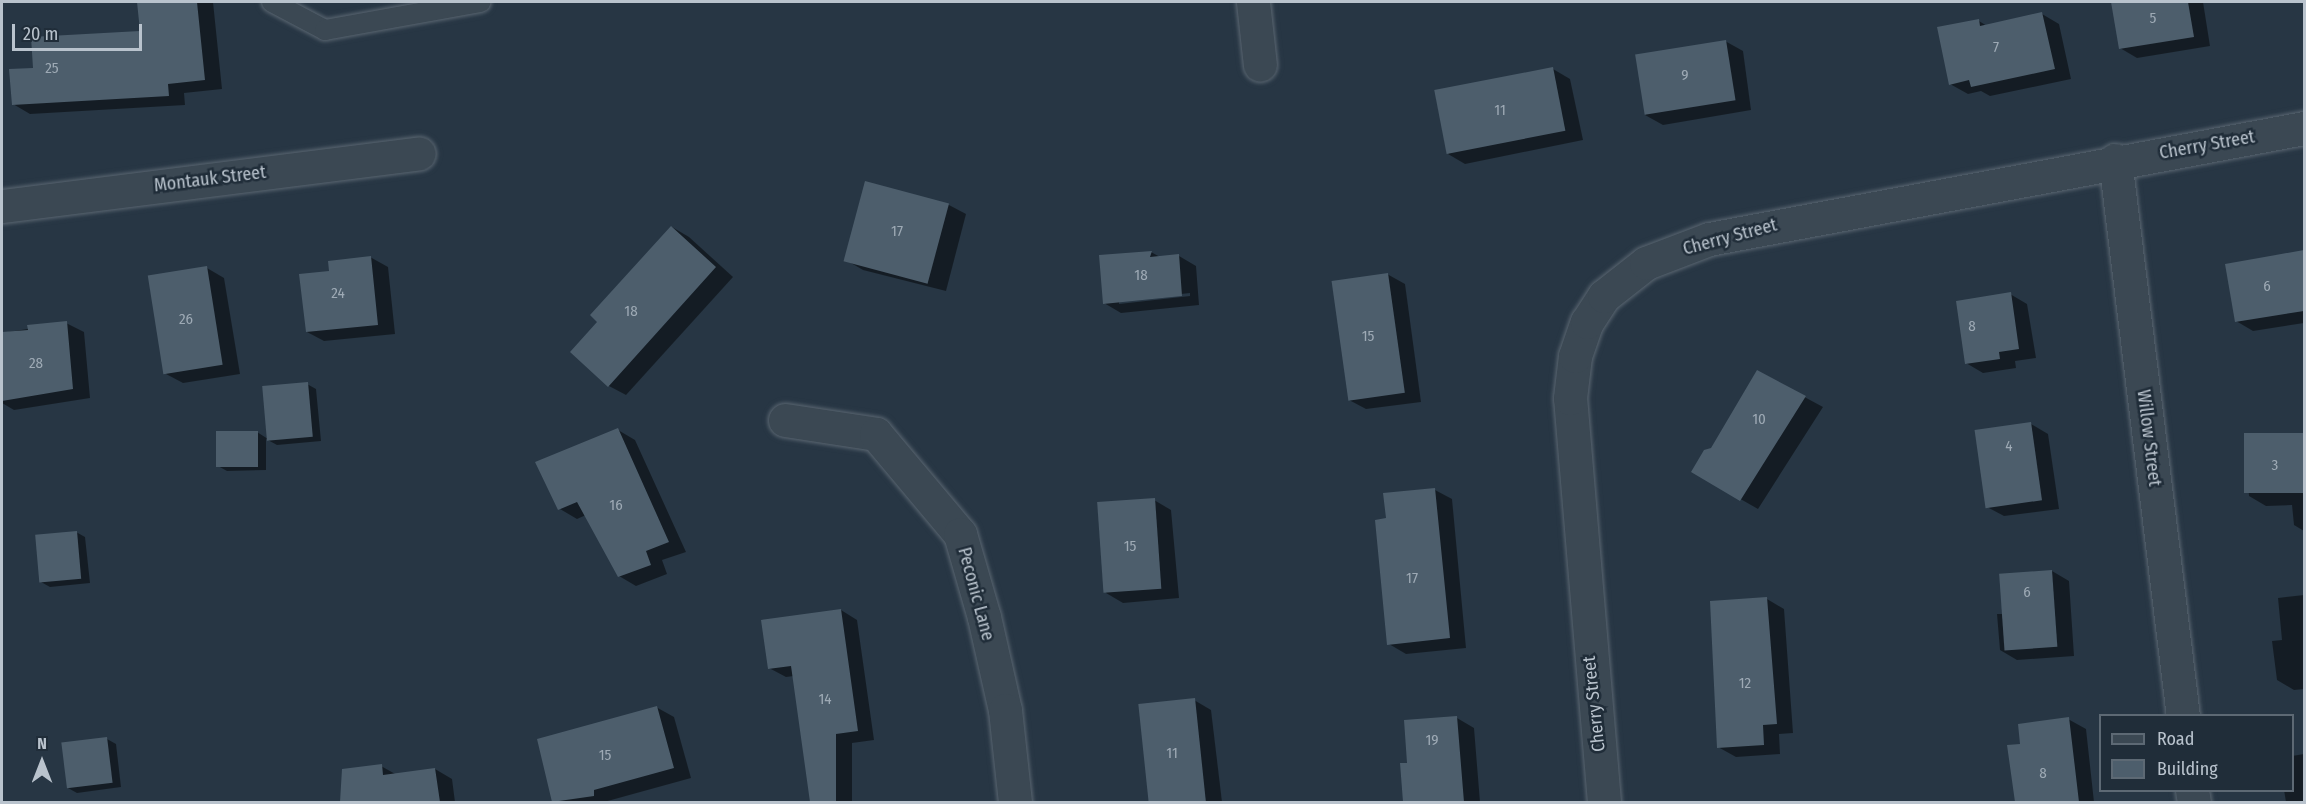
<!DOCTYPE html>
<style>
body{margin:0}
#map{position:relative;width:2306px;height:804px;overflow:hidden;background:#273644;font-family:"Fira Sans Condensed",sans-serif}
div>[style]{position:absolute}
[style*='--x']{left:calc(var(--x)*1px);top:calc(var(--y)*1px);width:calc(var(--w)*1px);rotate:calc(var(--a)*1deg)}
.shadow>*{inset:0;background:#0007}
.building>*{inset:0;background:#4d5e6c;transform-origin:0 0}
.roads{filter:drop-shadow(0 0 2px #5a6671) drop-shadow(0 0 2px #5a6671)}
.lane>*{height:20px;margin:-10px;padding:0 10px;transform-origin:10px;border-radius:10px;background:#3b4853}
.street>*{height:33px;margin:-16.5px;padding:0 16.5px;transform-origin:16.5px;border-radius:16.5px;background:#3b4853}
span{translate:-50% -50%;white-space:nowrap;text-align:center;line-height:1.15;-webkit-text-stroke:5px #202d39;paint-order:stroke}
.number-label{font-size:15px;color:#9eaab5}
.number-label span{-webkit-text-stroke-width:0}
.street-label{font-size:18px;color:#b9c3cd}
.frame{position:absolute;inset:0;border:3px solid #b9c3cd;pointer-events:none}
.legend{position:absolute;left:2099px;top:714px;width:195px;height:78px;box-sizing:border-box;background:#202d39;border:2px solid #5d6974;margin:0;padding:8px 10px;list-style:none;font-size:18px;color:#b9c3cd}
.legend li{display:flex;align-items:center;gap:12px;height:30px}
.legend b{width:30px;border:2px solid #5d6974}
.north{position:absolute;left:12px;top:732px;width:60px;height:60px;-webkit-text-stroke:4px #202d39;paint-order:stroke;rotate:0deg;font-size:16px;font-weight:700;line-height:24px;text-align:center;color:#b9c3cd}
.north::after{content:'';display:block;margin:auto;width:21px;height:27px;background:#b9c3cd;clip-path:polygon(50% 0,100% 100%,50% 72%,0 100%)}
.scale{position:absolute;left:12px;top:24px;width:130px;height:27px;box-sizing:border-box;border:3px solid #b9c3cd;border-top:0;padding-left:8px;font-size:18px;line-height:21px;white-space:nowrap;color:#b9c3cd;-webkit-text-stroke:4px #202d39;paint-order:stroke}
</style>
<div id="map">
<div class="shadow">
<div style="clip-path:polygon(139px 2px,213px 2px,222px 89px,184px 93px,185px 105px,30px 114px,13px 104px,142px 32px)"></div>
<div style="clip-path:polygon(2113px 2px,2203px 2px,2210px 46px,2137px 58px,2120px 48px)"></div>
<div style="clip-path:polygon(2042px 14px,2059px 24px,2071px 79px,1990px 96px,1981px 91px,1968px 94px,1950px 84px,1979px 21px,1987px 26px)"></div>
<div style="clip-path:polygon(1725px 41px,1743px 51px,1751px 110px,1663px 125px,1645px 115px)"></div>
<div style="clip-path:polygon(1553px 69px,1570px 79px,1583px 140px,1465px 164px,1448px 154px)"></div>
<div style="clip-path:polygon(866px 183px,949px 205px,966px 214px,946px 291px,863px 270px,846px 260px)"></div>
<div style="clip-path:polygon(672px 227px,689px 237px,733px 277px,626px 395px,609px 386px,600px 322px)"></div>
<div style="clip-path:polygon(evenodd,1151px 252px,1160px 257px,1179px 256px,1196px 266px,1199px 305px,1121px 313px,1104px 303px,1151px 252px,1190px 293px,1190px 296px,1119px 304px,1119px 301px,1190px 293px)"></div>
<div style="clip-path:polygon(2304px 252px,2304px 323px,2253px 331px,2236px 321px,2226px 265px)"></div>
<div style="clip-path:polygon(370px 257px,388px 267px,395px 334px,324px 341px,307px 332px,331px 272px)"></div>
<div style="clip-path:polygon(207px 268px,224px 278px,240px 374px,183px 383px,166px 374px)"></div>
<div style="clip-path:polygon(1387px 274px,1405px 284px,1421px 402px,1366px 409px,1349px 400px)"></div>
<div style="clip-path:polygon(2010px 294px,2027px 304px,2036px 358px,2015px 361px,2016px 368px,1983px 373px,1966px 363px)"></div>
<div style="clip-path:polygon(66px 323px,84px 332px,90px 398px,14px 410px,2px 403px,2px 333px)"></div>
<div style="clip-path:polygon(1758px 372px,1823px 407px,1758px 509px,1693px 472px,1712px 449px)"></div>
<div style="clip-path:polygon(307px 384px,316px 389px,321px 441px,277px 445px,266px 439px,266px 470px,227px 471px,218px 466px,257px 432px,268px 439px)"></div>
<div style="clip-path:polygon(2031px 424px,2048px 434px,2059px 509px,2004px 516px,1987px 507px)"></div>
<div style="clip-path:polygon(618px 430px,635px 440px,686px 552px,662px 560px,667px 574px,636px 586px,619px 576px,586px 515px,577px 519px,560px 509px)"></div>
<div style="clip-path:polygon(2304px 435px,2304px 531px,2294px 525px,2292px 505px,2266px 506px,2249px 496px,2245px 439px)"></div>
<div style="clip-path:polygon(1435px 490px,1452px 499px,1466px 648px,1406px 654px,1389px 644px,1387px 520px)"></div>
<div style="clip-path:polygon(1154px 500px,1171px 510px,1179px 598px,1123px 603px,1106px 593px)"></div>
<div style="clip-path:polygon(76px 532px,85px 537px,90px 583px,50px 587px,41px 582px)"></div>
<div style="clip-path:polygon(2052px 571px,2069px 581px,2074px 656px,2017px 660px,2000px 650px,1997px 614px,2003px 614px)"></div>
<div style="clip-path:polygon(2304px 595px,2304px 689px,2294px 690px,2277px 680px,2272px 641px,2282px 640px,2278px 598px)"></div>
<div style="clip-path:polygon(1767px 599px,1784px 609px,1793px 733px,1779px 734px,1780px 754px,1736px 757px,1718px 747px)"></div>
<div style="clip-path:polygon(841px 610px,857px 620px,874px 740px,852px 743px,852px 802px,812px 802px,794px 676px,786px 677px,769px 668px)"></div>
<div style="clip-path:polygon(1194px 700px,1211px 710px,1222px 802px,1151px 802px,1140px 706px)"></div>
<div style="clip-path:polygon(656px 707px,674px 717px,691px 778px,604px 802px,553px 802px,538px 740px)"></div>
<div style="clip-path:polygon(1457px 718px,1474px 728px,1480px 802px,1405px 802px,1402px 765px,1409px 764px)"></div>
<div style="clip-path:polygon(2068px 719px,2086px 729px,2094px 802px,2016px 802px,2009px 747px,2022px 745px)"></div>
<div style="clip-path:polygon(107px 739px,116px 744px,121px 787px,77px 793px,68px 788px)"></div>
<div style="clip-path:polygon(2304px 754px,2304px 802px,2286px 802px,2284px 790px,2292px 790px,2292px 756px)"></div>
<div style="clip-path:polygon(381px 766px,397px 775px,435px 769px,452px 779px,455px 802px,348px 802px,344px 771px)"></div>
</div>
<div class="building">
<div style="clip-path:polygon(137px 2px,197px 2px,205px 80px,168px 84px,169px 96px,12px 105px,9px 69px,33px 68px,31px 37px,140px 31px)"></div>
<div style="clip-path:polygon(2111px 2px,2188px 2px,2194px 37px,2119px 49px)"></div>
<div style="clip-path:polygon(2042px 12px,2055px 69px,1971px 87px,1969px 80px,1949px 85px,1937px 27px,1979px 19px,1980px 26px)"></div>
<div style="left:1726px;top:40px;width:61px;height:92px;rotate:81deg"></div>
<div style="left:1553px;top:67px;width:65px;height:121px;rotate:79deg"></div>
<div style="left:865px;top:181px;width:87px;height:83px;rotate:15deg"></div>
<div style="clip-path:polygon(671px 226px,716px 267px,608px 387px,570px 352px,597px 322px,590px 315px)"></div>
<div style="clip-path:polygon(2304px 250px,2304px 311px,2235px 322px,2225px 264px)"></div>
<div style="clip-path:polygon(1152px 251px,1150px 257px,1179px 254px,1182px 296px,1103px 304px,1099px 255px)"></div>
<div style="clip-path:polygon(371px 256px,378px 325px,306px 332px,299px 274px,329px 271px,328px 261px)"></div>
<div style="left:207px;top:266px;width:100px;height:60px;rotate:81deg"></div>
<div style="left:1388px;top:273px;width:121px;height:57px;rotate:82deg"></div>
<div style="clip-path:polygon(2011px 292px,2019px 349px,1999px 352px,2000px 359px,1965px 364px,1956px 301px)"></div>
<div style="clip-path:polygon(67px 321px,73px 389px,2px 401px,2px 332px,28px 330px,27px 325px)"></div>
<div style="clip-path:polygon(1757px 370px,1806px 396px,1740px 501px,1691px 472px,1704px 450px,1711px 448px)"></div>
<div style="left:308px;top:382px;width:55px;height:46px;rotate:85deg"></div>
<div style="left:2031px;top:422px;width:79px;height:57px;rotate:82deg"></div>
<div style="clip-path:polygon(618px 428px,669px 542px,646px 551px,651px 565px,618px 577px,577px 502px,558px 510px,535px 462px)"></div>
<div style="left:216px;top:431px;width:42px;height:36px"></div>
<div style="left:2304px;top:433px;width:60px;height:60px;rotate:90deg"></div>
<div style="clip-path:polygon(1435px 488px,1450px 638px,1387px 645px,1375px 520px,1386px 518px,1383px 493px)"></div>
<div style="left:1155px;top:498px;width:91px;height:58px;rotate:86deg"></div>
<div style="left:77px;top:531px;width:48px;height:42px;rotate:85deg"></div>
<div style="left:2052px;top:570px;width:77px;height:53px;rotate:86deg"></div>
<div style="clip-path:polygon(1767px 597px,1777px 724px,1763px 725px,1764px 745px,1717px 748px,1710px 601px)"></div>
<div style="clip-path:polygon(841px 609px,858px 731px,836px 734px,836px 802px,810px 802px,791px 666px,768px 669px,761px 620px)"></div>
<div style="left:1195px;top:698px;width:105px;height:57px;rotate:84deg"></div>
<div style="clip-path:polygon(657px 706px,674px 768px,594px 790px,594px 796px,552px 802px,537px 739px)"></div>
<div style="clip-path:polygon(1457px 716px,1464px 802px,1403px 802px,1400px 763px,1407px 763px,1404px 720px)"></div>
<div style="clip-path:polygon(2069px 717px,2079px 802px,2015px 802px,2007px 745px,2020px 744px,2018px 724px)"></div>
<div style="left:107px;top:737px;width:46px;height:46px;rotate:83deg"></div>
<div style="clip-path:polygon(382px 764px,383px 775px,435px 768px,440px 802px,340px 802px,342px 769px)"></div>
</div>
<div class="roads">
<div class="lane">
<div style="--x:272;--y:2;--w:60;--a:27.8"></div>
<div style="--x:325;--y:30;--w:158;--a:-10.2"></div>
</div>
<div class="street">
<div style="--x:1253;--y:2;--w:63;--a:83.7"></div>
<div style="--x:2115;--y:160;--w:560;--a:83.03"></div>
<div style="--x:2;--y:206;--w:420;--a:-7.2"></div>
<div style="--x:785;--y:420;--w:92;--a:8.7"></div>
<div style="--x:876;--y:434;--w:131;--a:50"></div>
<div style="--x:960;--y:534;--w:86;--a:73.9"></div>
<div style="--x:984;--y:617;--w:95;--a:77.3"></div>
<div style="--x:1005;--y:710;--w:93;--a:83.8"></div>
<div style="--x:2192;--y:790;--w:12;--a:81"></div>
<div style="--x:1604;--y:802;--w:405;--a:-94.8"></div>
<div style="--x:1570;--y:398;--w:42;--a:-83.2"></div>
<div style="--x:1575;--y:356;--w:36;--a:-71"></div>
<div style="--x:1587;--y:322;--w:31;--a:-57"></div>
<div style="--x:1604;--y:296;--w:53;--a:-38.2"></div>
<div style="--x:1646;--y:263;--w:67;--a:-20.9"></div>
<div style="--x:1709;--y:239;--w:605;--a:-10.57"></div>
</div>
</div>
<div class="number-label">
<span style="left:2153px;top:19px">5</span>
<span style="left:1996px;top:48px">7</span>
<span style="left:52px;top:69px">25</span>
<span style="left:1685px;top:76px">9</span>
<span style="left:1500px;top:111px">11</span>
<span style="left:897px;top:232px">17</span>
<span style="left:1141px;top:276px">18</span>
<span style="left:2267px;top:287px">6</span>
<span style="left:338px;top:294px">24</span>
<span style="left:631px;top:312px">18</span>
<span style="left:186px;top:320px">26</span>
<span style="left:1972px;top:327px">8</span>
<span style="left:1368px;top:337px">15</span>
<span style="left:36px;top:364px">28</span>
<span style="left:1759px;top:420px">10</span>
<span style="left:2009px;top:447px">4</span>
<span style="left:2275px;top:466px">3</span>
<span style="left:616px;top:506px">16</span>
<span style="left:1130px;top:547px">15</span>
<span style="left:1412px;top:579px">17</span>
<span style="left:2027px;top:593px">6</span>
<span style="left:1745px;top:684px">12</span>
<span style="left:825px;top:700px">14</span>
<span style="left:1432px;top:741px">19</span>
<span style="left:1172px;top:754px">11</span>
<span style="left:605px;top:756px">15</span>
<span style="left:2043px;top:774px">8</span>
</div>
<div class="street-label">
<span style="left:2207px;top:145px;rotate:-10deg">Cherry Street</span>
<span style="left:210px;top:179px;rotate:-7deg">Montauk Street</span>
<span style="left:1730px;top:237px;rotate:-15deg">Cherry Street</span>
<span style="left:2149px;top:438px;rotate:83deg">Willow Street</span>
<span style="left:976px;top:594px;rotate:75deg">Peconic Lane</span>
<span style="left:1594px;top:704px;rotate:-96deg">Cherry Street</span>
</div>
<div class="frame"></div>
<ul class="legend">
<li><b style="height:8px;background:#3b4853"></b>Road</li>
<li><b style="height:16px;background:#4d5e6c"></b>Building</li>
</ul>
<div class="north">N</div>
<div class="scale">20 m</div>
</div>
